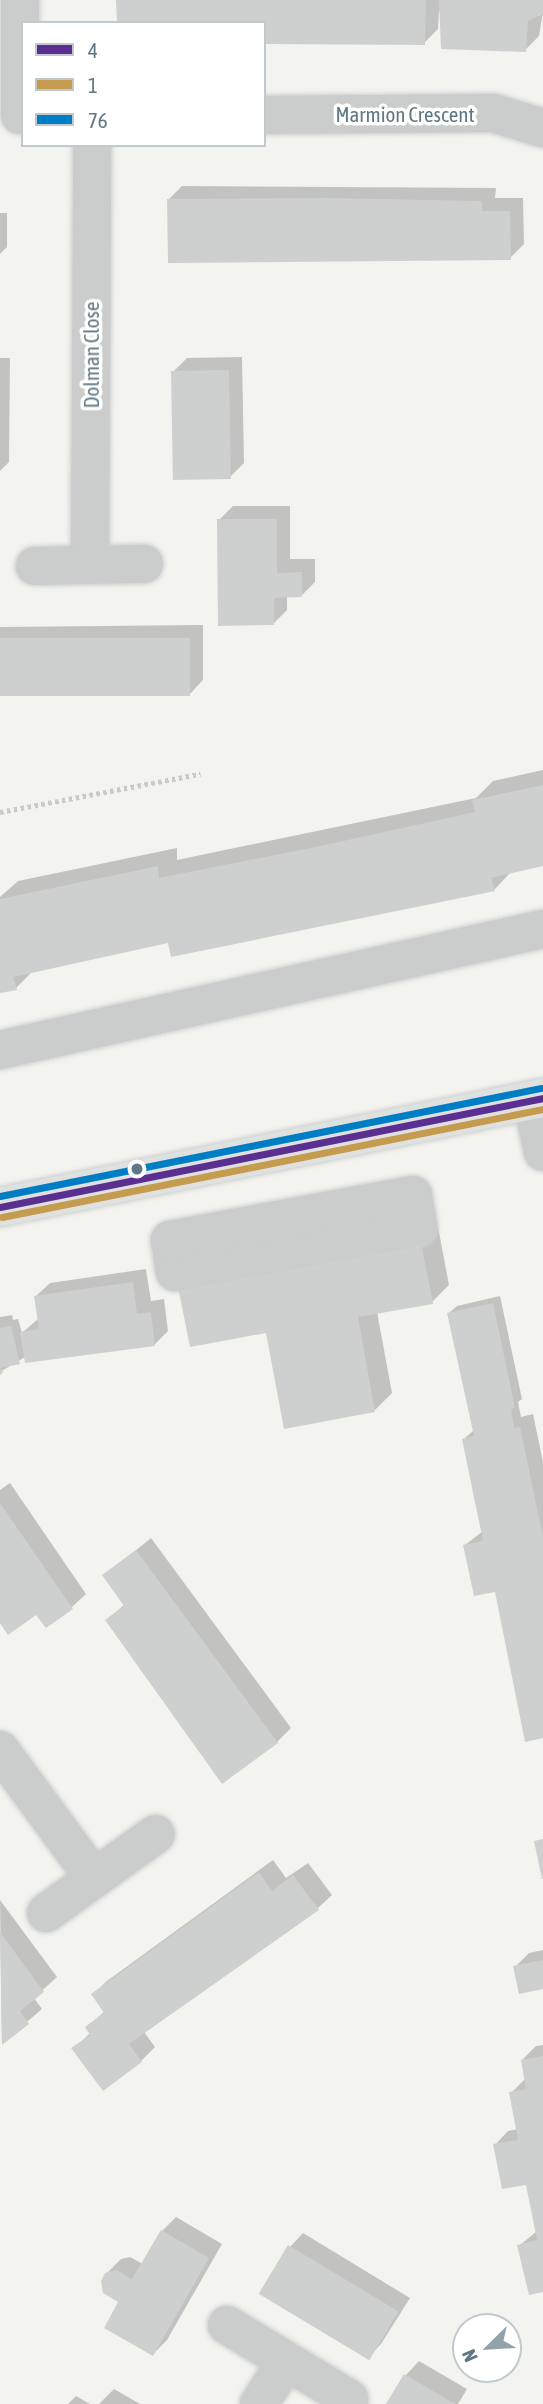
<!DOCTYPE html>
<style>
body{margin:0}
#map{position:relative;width:543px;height:2404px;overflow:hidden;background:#f3f3f0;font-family:"Asap Condensed",sans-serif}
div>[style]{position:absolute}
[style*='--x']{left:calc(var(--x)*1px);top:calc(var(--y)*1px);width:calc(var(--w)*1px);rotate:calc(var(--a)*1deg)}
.shadow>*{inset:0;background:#0003}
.building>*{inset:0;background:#ced0cf;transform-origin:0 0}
.path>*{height:4.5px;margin-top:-2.25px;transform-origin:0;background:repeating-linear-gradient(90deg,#c8cacb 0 3.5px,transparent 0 7px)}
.roads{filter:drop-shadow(0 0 2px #ced0d0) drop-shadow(0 0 2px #ced0d0)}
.street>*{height:38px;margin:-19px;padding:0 19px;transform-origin:19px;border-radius:19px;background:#cbcccc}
.secondary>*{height:38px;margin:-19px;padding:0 19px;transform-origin:19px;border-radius:19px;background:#dfe0e0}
.bus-1>*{height:7px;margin:-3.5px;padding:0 3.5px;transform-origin:3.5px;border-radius:3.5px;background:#5b2e91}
.bus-2>*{height:7px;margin:-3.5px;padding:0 3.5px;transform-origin:3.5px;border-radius:3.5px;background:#c59c4f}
.bus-3>*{height:7px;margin:-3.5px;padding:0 3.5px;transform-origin:3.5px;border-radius:3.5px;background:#007ec5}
.dots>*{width:19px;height:19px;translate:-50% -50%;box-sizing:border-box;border:4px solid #fff;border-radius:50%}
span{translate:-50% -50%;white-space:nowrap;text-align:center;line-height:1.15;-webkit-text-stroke:7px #fff;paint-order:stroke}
.street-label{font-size:21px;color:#607784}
.legend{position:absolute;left:21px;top:21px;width:245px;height:126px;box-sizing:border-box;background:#fff;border:2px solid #bfc9ce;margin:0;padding:9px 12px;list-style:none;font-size:21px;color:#607784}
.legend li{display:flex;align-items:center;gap:14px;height:35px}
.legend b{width:35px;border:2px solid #bfc9ce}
.north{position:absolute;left:452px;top:2313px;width:70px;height:70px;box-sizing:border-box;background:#fff;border:2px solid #bfc9ce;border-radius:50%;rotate:246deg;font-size:19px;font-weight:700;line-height:28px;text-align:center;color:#607784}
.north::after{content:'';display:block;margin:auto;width:24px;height:32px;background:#93a2aa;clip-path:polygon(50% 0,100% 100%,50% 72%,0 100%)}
</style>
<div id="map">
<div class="shadow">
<div style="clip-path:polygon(118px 0,543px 0,543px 12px,539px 36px,525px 50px,442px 11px,439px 11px,438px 29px,424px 43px)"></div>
<div style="clip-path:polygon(182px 186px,496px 188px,495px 198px,523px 198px,524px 244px,510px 258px,168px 200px)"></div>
<div style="clip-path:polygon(0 213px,7px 213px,7px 247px,0 254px)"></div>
<div style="clip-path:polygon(242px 357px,244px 463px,230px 477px,173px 372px,187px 358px)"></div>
<div style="clip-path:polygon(0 358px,10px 358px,9px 462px,0 471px)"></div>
<div style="clip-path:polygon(233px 506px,290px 506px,290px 559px,315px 559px,315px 582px,301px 596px,287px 596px,287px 610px,273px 624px,219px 520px)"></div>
<div style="clip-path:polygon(203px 625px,203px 680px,190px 694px,0 694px,0 627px)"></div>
<div style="clip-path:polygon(543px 770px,543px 864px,512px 871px,494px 890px,170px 941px,34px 970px,16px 988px,0 991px,0 897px,18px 881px,177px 848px,177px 860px,476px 798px,493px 781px)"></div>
<div style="clip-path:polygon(435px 1211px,449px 1285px,432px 1302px,377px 1312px,392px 1393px,375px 1410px,268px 1331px,194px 1256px)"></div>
<div style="clip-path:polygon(146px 1269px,151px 1301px,164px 1299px,168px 1331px,155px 1344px,25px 1357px,0 1372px,0 1317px,12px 1315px,13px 1320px,18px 1319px,22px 1333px,39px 1318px,36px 1296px,50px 1283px)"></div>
<div style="clip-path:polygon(500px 1296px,522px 1399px,518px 1402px,521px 1417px,533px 1414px,543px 1462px,543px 1736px,497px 1590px,465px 1545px,483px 1531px,464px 1439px,475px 1429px,449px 1313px,457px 1306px)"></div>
<div style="clip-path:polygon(10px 1483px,86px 1594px,72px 1607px,0 1621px,0 1490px)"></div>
<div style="clip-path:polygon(151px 1538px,291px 1728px,277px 1742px,107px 1620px,125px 1604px,104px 1576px)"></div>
<div style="clip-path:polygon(273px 1860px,286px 1878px,308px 1863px,332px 1895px,318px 1908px,144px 2032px,155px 2047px,141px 2061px,74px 2049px,91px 2032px,87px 2027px,105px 2011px,93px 1994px,107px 1981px)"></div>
<div style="clip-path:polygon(0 1900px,57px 1977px,34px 1998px,42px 2009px,2px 2043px)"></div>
<div style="clip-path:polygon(543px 1950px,543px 1988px,515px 1967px,529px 1953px)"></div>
<div style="clip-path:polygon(543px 2045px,543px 2290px,519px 2246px,537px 2231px,527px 2183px,495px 2145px,508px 2131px,518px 2129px,511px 2093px,526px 2078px,522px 2060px,536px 2046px)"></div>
<div style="clip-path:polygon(176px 2217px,222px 2244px,167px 2340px,153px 2354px,106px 2274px,121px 2259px,130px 2257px,143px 2264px,162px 2231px)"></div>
<div style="clip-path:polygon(303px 2233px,410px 2298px,381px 2344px,368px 2358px,290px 2247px)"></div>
<div style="clip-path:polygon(419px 2361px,467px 2389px,458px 2404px,389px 2404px,406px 2375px)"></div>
<div style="clip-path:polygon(114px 2389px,140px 2404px,99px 2404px)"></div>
<div style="clip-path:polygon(76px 2396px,90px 2404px,68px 2404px)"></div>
</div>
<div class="building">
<div style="clip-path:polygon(116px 0,426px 0,425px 45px,264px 44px,264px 23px,117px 23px)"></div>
<div style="clip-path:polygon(439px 0,543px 0,543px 14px,528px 21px,526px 52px,441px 49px)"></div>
<div style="clip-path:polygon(324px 198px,482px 201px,482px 211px,510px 211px,511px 260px,168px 263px,167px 199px)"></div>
<div style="left:229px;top:370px;width:109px;height:58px;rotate:89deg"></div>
<div style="clip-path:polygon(217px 519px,277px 519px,277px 573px,302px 572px,302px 597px,274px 598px,274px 625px,218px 626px)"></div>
<div style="left:190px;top:638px;width:58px;height:190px;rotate:90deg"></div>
<div style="clip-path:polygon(543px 785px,543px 866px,491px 878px,495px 891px,171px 957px,168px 943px,13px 977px,17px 990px,0 993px,0 899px,158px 866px,159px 878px,316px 847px,475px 812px,472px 800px)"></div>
<div style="clip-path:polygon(418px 1227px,433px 1304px,358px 1317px,375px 1412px,284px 1429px,266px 1333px,190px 1347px,175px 1272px)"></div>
<div style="clip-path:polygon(133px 1282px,137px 1314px,151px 1312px,155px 1346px,25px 1363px,20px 1332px,39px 1329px,34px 1296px)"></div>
<div style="clip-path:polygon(493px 1303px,515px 1408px,511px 1409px,514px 1428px,520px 1427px,543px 1537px,543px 1738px,525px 1742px,495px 1592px,474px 1596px,463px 1545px,483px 1541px,462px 1439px,474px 1436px,447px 1313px)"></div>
<div style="clip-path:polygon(11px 1326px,20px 1364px,0 1368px,3px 1372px,0 1375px,0 1328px)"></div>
<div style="clip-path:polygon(0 1503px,73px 1609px,46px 1628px,36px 1615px,8px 1635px,0 1623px)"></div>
<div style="clip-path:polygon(136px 1550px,278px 1743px,222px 1784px,105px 1620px,124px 1606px,102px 1575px)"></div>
<div style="clip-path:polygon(543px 1839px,543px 1879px,542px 1879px,534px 1841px)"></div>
<div style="clip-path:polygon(259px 1872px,272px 1891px,293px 1875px,319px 1910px,129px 2044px,142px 2062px,103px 2091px,71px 2048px,90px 2035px,85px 2027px,104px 2013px,91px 1994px)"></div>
<div style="clip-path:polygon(0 1932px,44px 1992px,20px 2011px,29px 2024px,2px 2045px)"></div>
<div style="clip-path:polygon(543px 1960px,543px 1989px,519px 1994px,513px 1966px)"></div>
<div style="clip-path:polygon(543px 2056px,543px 2292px,529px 2295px,517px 2245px,537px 2240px,526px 2185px,502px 2189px,493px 2144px,518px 2140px,509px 2092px,526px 2089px,521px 2060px)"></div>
<div style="clip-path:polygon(161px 2230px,209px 2258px,153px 2356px,104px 2328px,118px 2302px,103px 2293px,101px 2281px,105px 2273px,116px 2270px,132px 2279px)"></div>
<div style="left:288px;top:2245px;width:129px;height:57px;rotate:31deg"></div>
<div style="clip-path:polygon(404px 2374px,455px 2404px,386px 2404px)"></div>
</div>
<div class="path">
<div style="--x:0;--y:812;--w:204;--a:-10.8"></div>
</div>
<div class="roads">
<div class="street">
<div style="--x:20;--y:0;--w:115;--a:90"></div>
<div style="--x:264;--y:115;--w:229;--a:-0.5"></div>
<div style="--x:493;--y:113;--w:52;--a:16.7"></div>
<div style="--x:90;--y:564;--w:419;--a:-89.7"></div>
<div style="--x:35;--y:566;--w:109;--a:-1.1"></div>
<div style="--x:0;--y:1050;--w:556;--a:-12.56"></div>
<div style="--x:532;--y:1101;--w:52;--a:77.8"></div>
<div style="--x:413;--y:1195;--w:32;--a:81"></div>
<div style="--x:418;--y:1227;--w:247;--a:169.5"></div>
<div style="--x:175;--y:1272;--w:32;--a:-99"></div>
<div style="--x:170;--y:1240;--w:247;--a:-10.5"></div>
<div style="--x:0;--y:1750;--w:159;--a:53.7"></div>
<div style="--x:46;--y:1913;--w:135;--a:-35.7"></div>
<div style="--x:227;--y:2325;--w:143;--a:31.2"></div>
<div style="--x:259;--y:2404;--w:50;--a:-57.3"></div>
</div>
<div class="secondary">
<div style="--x:0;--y:1207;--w:554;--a:-11.35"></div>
</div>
</div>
<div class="bus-1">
<div style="--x:0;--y:1207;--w:554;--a:-11.35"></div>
</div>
<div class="bus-2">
<div style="--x:2;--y:1217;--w:552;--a:-11.29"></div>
</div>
<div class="bus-3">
<div style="--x:0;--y:1196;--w:552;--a:-11.29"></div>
</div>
<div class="dots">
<div style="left:137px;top:1169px;background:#607784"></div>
</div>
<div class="street-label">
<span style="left:405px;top:114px">Marmion Crescent</span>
<span style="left:91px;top:355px;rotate:-90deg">Dolman Close</span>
</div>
<ul class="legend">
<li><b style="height:9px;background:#5b2e91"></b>4</li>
<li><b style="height:9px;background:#c59c4f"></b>1</li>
<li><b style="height:9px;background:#007ec5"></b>76</li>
</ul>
<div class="north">N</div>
</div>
